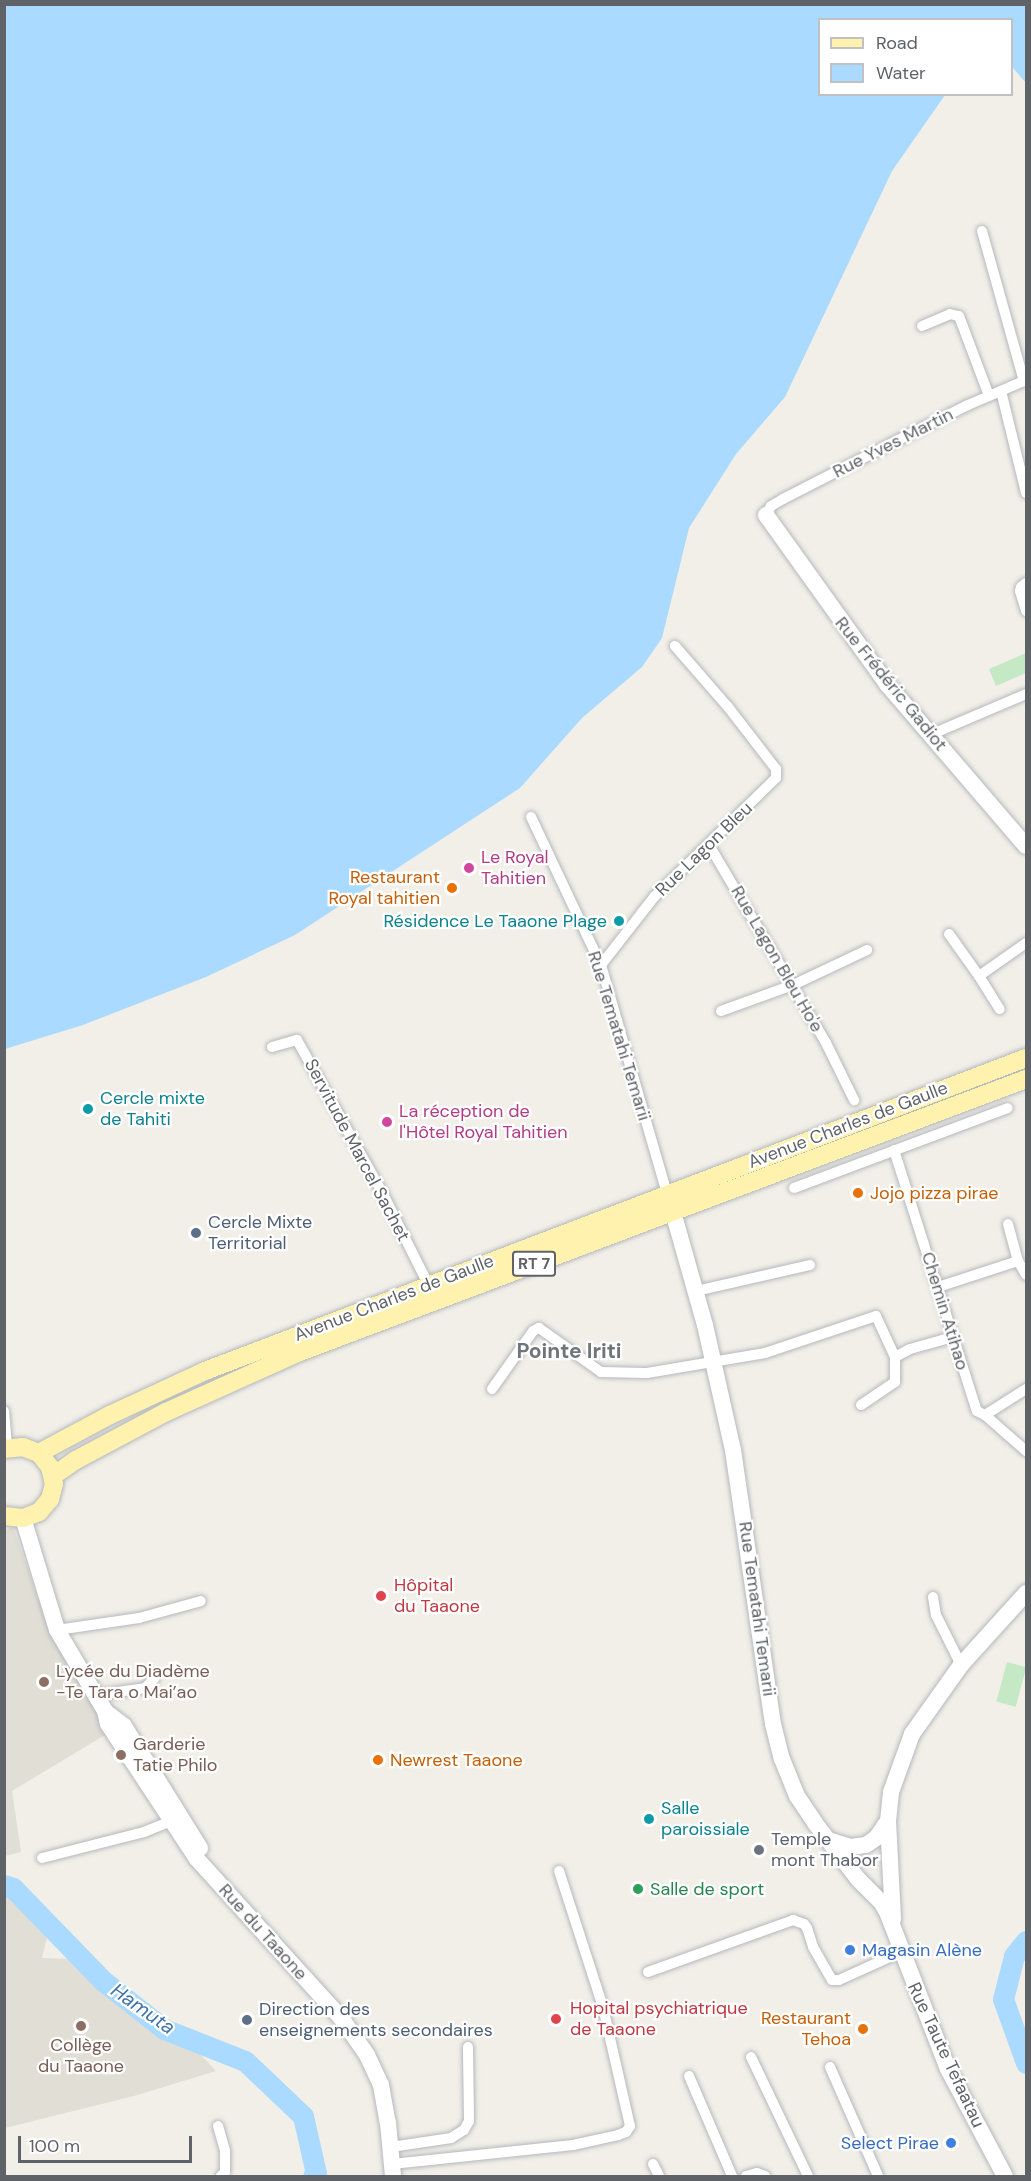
<!DOCTYPE html>
<meta charset="utf-8">
<style>
body{margin:0}
#map{position:relative;width:1031px;height:2181px;overflow:hidden;background:#f1efe8;font-family:"DM Sans",sans-serif}
div>[style]{position:absolute}
[style*='--x']{left:calc(var(--x)*1px);top:calc(var(--y)*1px);width:calc(var(--w)*1px);rotate:calc(var(--a)*1deg)}
.education>*{inset:0;background:#e1ded6}
.green>*{inset:0;background:#c5e8c5;transform-origin:0 0}
.water>*{inset:0;background:#aadaff}
.river>*{height:21px;margin:-10.5px;padding:0 10.5px;transform-origin:10.5px;border-radius:10.5px;background:#aadaff}
.roads{filter:drop-shadow(0 0 2px #b5b8bc) drop-shadow(0 0 2px #b5b8bc)}
.street>*{height:10px;margin:-5px;padding:0 5px;transform-origin:5px;border-radius:5px;background:#fff}
.secondary>*{height:16px;margin:-8px;padding:0 8px;transform-origin:8px;border-radius:8px;background:#fff}
.primary>*{height:18px;margin:-9px;padding:0 9px;transform-origin:9px;border-radius:9px;background:#fff2af}
.dots>*{width:16px;height:16px;translate:-50% -50%;box-sizing:border-box;border:3px solid #fff;border-radius:50%}
span{translate:-50% -50%;white-space:nowrap;text-align:center;line-height:1.15;-webkit-text-stroke:4.5px #fff;paint-order:stroke}
.shield-label span{padding:2px 4px;background:#fff;border:2px solid;border-radius:4px;-webkit-text-stroke-width:0}
.shield-label{font-size:16px;color:#5f6368;font-weight:700}
.street-label{font-size:18px;color:#5f6368}
.hotel-label{font-size:18px;color:#b23c85}
.left{translate:0 -50%;text-align:left}
.food-label{font-size:18px;color:#c56008}
.right{translate:-100% -50%;text-align:right}
.culture-label{font-size:18px;color:#0d838f}
.service-label{font-size:18px;color:#4e5e75}
.health-label{font-size:18px;color:#be3a42}
.education-label{font-size:18px;color:#785e54}
.worship-label{font-size:18px;color:#5b616d}
.leisure-label{font-size:18px;color:#27864d}
.shop-label{font-size:18px;color:#366cbe}
.water-label{font-size:20px;color:#4174aa;font-style:italic}
.quarter-label{font-size:21px;color:#70757a;font-weight:700}
.frame{position:absolute;inset:0;border:6px solid #5f6368;pointer-events:none}
.legend{position:absolute;left:818px;top:18px;width:195px;height:78px;box-sizing:border-box;background:#fff;border:2px solid #bfc1c3;margin:0;padding:8px 10px;list-style:none;font-size:18px;color:#5f6368}
.legend li{display:flex;align-items:center;gap:12px;height:30px}
.legend b{width:30px;border:2px solid #bfc1c3}
.scale{position:absolute;left:18px;top:2136px;width:174px;height:27px;box-sizing:border-box;border:3px solid #5f6368;border-top:0;padding-left:8px;font-size:18px;line-height:21px;white-space:nowrap;color:#5f6368;-webkit-text-stroke:4px #fff;paint-order:stroke}
</style>
<div id="map">
<div class="education">
<div style="clip-path:polygon(13px 1527px,51px 1635px,115px 1729px,12px 1791px,21px 1852px,5px 1856px,4px 1531px)"></div>
<div style="clip-path:polygon(4px 1886px,47px 1937px,42px 1958px,68px 1959px,126px 2009px,190px 2043px,216px 2071px,134px 2096px,5px 2128px)"></div>
</div>
<div class="green">
<div style="clip-path:polygon(1026px 653px,1026px 673px,996px 686px,989px 669px)"></div>
<div style="left:1007px;top:1662px;width:20px;height:41px;rotate:15deg"></div>
</div>
<div class="water">
<div style="clip-path:polygon(5px 4px,1026px 5px,1026px 83px,1012px 67px,1012px 20px,820px 20px,820px 94px,945px 95px,892px 171px,785px 397px,736px 454px,689px 528px,662px 638px,642px 667px,582px 718px,520px 788px,295px 935px,206px 977px,83px 1025px,5px 1049px)"></div>
</div>
<div class="river">
<div style="--x:4;--y:1885;--w:9;--a:18"></div>
<div style="--x:13;--y:1888;--w:128;--a:45.9"></div>
<div style="--x:102;--y:1980;--w:79;--a:38.3"></div>
<div style="--x:164;--y:2029;--w:87;--a:21.6"></div>
<div style="--x:245;--y:2061;--w:80;--a:43.5"></div>
<div style="--x:303;--y:2116;--w:58;--a:77.2"></div>
<div style="--x:316;--y:2173;--w:4;--a:135"></div>
<div style="--x:1026;--y:1941;--w:19;--a:129"></div>
<div style="--x:1014;--y:1956;--w:44;--a:104.3"></div>
<div style="--x:1003;--y:1999;--w:68;--a:70.2"></div>
</div>
<div class="roads">
<div class="street">
<div style="--x:982;--y:231;--w:156;--a:74.4"></div>
<div style="--x:922;--y:326;--w:30;--a:-23"></div>
<div style="--x:950;--y:314;--w:9;--a:13"></div>
<div style="--x:959;--y:316;--w:85;--a:69.4"></div>
<div style="--x:1001;--y:391;--w:105;--a:76.2"></div>
<div style="--x:766;--y:515;--w:10;--a:-61"></div>
<div style="--x:771;--y:506;--w:14;--a:-30"></div>
<div style="--x:783;--y:499;--w:136;--a:-27.1"></div>
<div style="--x:904;--y:437;--w:72;--a:-26.6"></div>
<div style="--x:968;--y:405;--w:63;--a:-23.3"></div>
<div style="--x:1026;--y:583;--w:6;--a:141"></div>
<div style="--x:1021;--y:587;--w:4;--a:104"></div>
<div style="--x:1020;--y:591;--w:21;--a:73"></div>
<div style="--x:930;--y:735;--w:104;--a:-23.1"></div>
<div style="--x:531;--y:817;--w:164;--a:64.7"></div>
<div style="--x:601;--y:965;--w:237;--a:73.9"></div>
<div style="--x:709;--y:845;--w:230;--a:59.4"></div>
<div style="--x:826;--y:1043;--w:64;--a:63.8"></div>
<div style="--x:949;--y:934;--w:52;--a:54.5"></div>
<div style="--x:979;--y:976;--w:57;--a:-35.1"></div>
<div style="--x:601;--y:965;--w:88;--a:-52"></div>
<div style="--x:655;--y:896;--w:169;--a:-44.3"></div>
<div style="--x:776;--y:778;--w:9;--a:-90"></div>
<div style="--x:776;--y:769;--w:78;--a:-127.7"></div>
<div style="--x:728;--y:707;--w:81;--a:-131"></div>
<div style="--x:979;--y:976;--w:39;--a:58"></div>
<div style="--x:721;--y:1011;--w:77;--a:-19.9"></div>
<div style="--x:793;--y:985;--w:82;--a:-25.3"></div>
<div style="--x:272;--y:1047;--w:26;--a:-16"></div>
<div style="--x:297;--y:1040;--w:176;--a:60.8"></div>
<div style="--x:383;--y:1194;--w:101;--a:63.4"></div>
<div style="--x:894;--y:1150;--w:274;--a:72.4"></div>
<div style="--x:977;--y:1411;--w:9;--a:27"></div>
<div style="--x:985;--y:1415;--w:55;--a:41.3"></div>
<div style="--x:794;--y:1188;--w:228;--a:-20.5"></div>
<div style="--x:1008;--y:1224;--w:38;--a:75"></div>
<div style="--x:1018;--y:1261;--w:16;--a:60"></div>
<div style="--x:938;--y:1287;--w:84;--a:-18"></div>
<div style="--x:696;--y:1291;--w:117;--a:-12.8"></div>
<div style="--x:492;--y:1389;--w:71;--a:-54.7"></div>
<div style="--x:533;--y:1331;--w:7;--a:-27"></div>
<div style="--x:539;--y:1328;--w:76;--a:35.4"></div>
<div style="--x:601;--y:1372;--w:46;--a:1.2"></div>
<div style="--x:647;--y:1373;--w:120;--a:-9.6"></div>
<div style="--x:765;--y:1353;--w:117;--a:-18.4"></div>
<div style="--x:876;--y:1316;--w:45;--a:65.1"></div>
<div style="--x:861;--y:1405;--w:41;--a:-34.1"></div>
<div style="--x:895;--y:1382;--w:25;--a:-90"></div>
<div style="--x:895;--y:1357;--w:17;--a:-28"></div>
<div style="--x:910;--y:1349;--w:45;--a:-15.6"></div>
<div style="--x:4;--y:1411;--w:37;--a:85"></div>
<div style="--x:985;--y:1415;--w:49;--a:-32.4"></div>
<div style="--x:933;--y:1597;--w:18;--a:81"></div>
<div style="--x:936;--y:1615;--w:56;--a:63.4"></div>
<div style="--x:57;--y:1630;--w:83;--a:-8.3"></div>
<div style="--x:139;--y:1618;--w:64;--a:-15.3"></div>
<div style="--x:96;--y:1695;--w:49;--a:-8.1"></div>
<div style="--x:145;--y:1688;--w:13;--a:-45"></div>
<div style="--x:42;--y:1858;--w:105;--a:-14.3"></div>
<div style="--x:144;--y:1832;--w:35;--a:-22"></div>
<div style="--x:648;--y:1972;--w:154;--a:-19.7"></div>
<div style="--x:793;--y:1920;--w:12;--a:20"></div>
<div style="--x:804;--y:1924;--w:5;--a:53"></div>
<div style="--x:807;--y:1928;--w:20;--a:72"></div>
<div style="--x:813;--y:1947;--w:38;--a:60"></div>
<div style="--x:832;--y:1980;--w:7;--a:0"></div>
<div style="--x:839;--y:1980;--w:68;--a:-24.3"></div>
<div style="--x:751;--y:2057;--w:132;--a:64.4"></div>
<div style="--x:830;--y:2067;--w:119;--a:66.2"></div>
<div style="--x:689;--y:2076;--w:109;--a:66.7"></div>
<div style="--x:218;--y:2126;--w:26;--a:74"></div>
<div style="--x:225;--y:2151;--w:21;--a:90"></div>
<div style="--x:225;--y:2172;--w:6;--a:135"></div>
<div style="--x:391;--y:2147;--w:61;--a:-8.5"></div>
<div style="--x:451;--y:2138;--w:15;--a:-32"></div>
<div style="--x:464;--y:2130;--w:10;--a:-61"></div>
<div style="--x:469;--y:2121;--w:74;--a:-90.8"></div>
<div style="--x:392;--y:2164;--w:182;--a:-6"></div>
<div style="--x:573;--y:2145;--w:46;--a:-12.5"></div>
<div style="--x:618;--y:2135;--w:9;--a:-21"></div>
<div style="--x:626;--y:2132;--w:7;--a:-56"></div>
<div style="--x:630;--y:2126;--w:122;--a:-102.8"></div>
<div style="--x:603;--y:2007;--w:143;--a:-107.9"></div>
<div style="--x:653;--y:2164;--w:13;--a:63"></div>
<div style="--x:746;--y:2176;--w:11;--a:-15"></div>
<div style="--x:757;--y:2173;--w:9;--a:21"></div>
</div>
<div class="secondary">
<div style="--x:766;--y:515;--w:208;--a:54.4"></div>
<div style="--x:887;--y:684;--w:213;--a:49.4"></div>
<div style="--x:673;--y:1212;--w:117;--a:74.2"></div>
<div style="--x:705;--y:1325;--w:128;--a:77.4"></div>
<div style="--x:733;--y:1450;--w:277;--a:81.7"></div>
<div style="--x:773;--y:1724;--w:36;--a:76"></div>
<div style="--x:782;--y:1759;--w:40;--a:68"></div>
<div style="--x:797;--y:1796;--w:32;--a:56"></div>
<div style="--x:815;--y:1823;--w:71;--a:52.5"></div>
<div style="--x:858;--y:1879;--w:33;--a:45"></div>
<div style="--x:881;--y:1902;--w:12;--a:59"></div>
<div style="--x:887;--y:1912;--w:168;--a:68.8"></div>
<div style="--x:948;--y:2069;--w:121;--a:62"></div>
<div style="--x:23;--y:1518;--w:117;--a:73.1"></div>
<div style="--x:57;--y:1630;--w:94;--a:59.3"></div>
<div style="--x:105;--y:1711;--w:13;--a:77"></div>
<div style="--x:108;--y:1724;--w:14;--a:56"></div>
<div style="--x:116;--y:1736;--w:147;--a:56.6"></div>
<div style="--x:197;--y:1859;--w:216;--a:47.8"></div>
<div style="--x:342;--y:2019;--w:44;--a:55.2"></div>
<div style="--x:367;--y:2055;--w:33;--a:65"></div>
<div style="--x:381;--y:2085;--w:39;--a:80"></div>
<div style="--x:388;--y:2123;--w:53;--a:84.6"></div>
<div style="--x:106;--y:1712;--w:23;--a:38"></div>
<div style="--x:124;--y:1726;--w:144;--a:58.1"></div>
<div style="--x:831;--y:1841;--w:21;--a:17"></div>
<div style="--x:851;--y:1847;--w:15;--a:-8"></div>
<div style="--x:866;--y:1845;--w:12;--a:-35"></div>
<div style="--x:876;--y:1838;--w:21;--a:-55"></div>
<div style="--x:893;--y:1919;--w:98;--a:-92.9"></div>
<div style="--x:888;--y:1821;--w:29;--a:-84"></div>
<div style="--x:891;--y:1792;--w:62;--a:-70.1"></div>
<div style="--x:912;--y:1734;--w:85;--a:-54.6"></div>
<div style="--x:961;--y:1665;--w:97;--a:-47.9"></div>
</div>
<div class="primary">
<div style="--x:4;--y:1449;--w:19;--a:-6"></div>
<div style="--x:23;--y:1447;--w:17;--a:21"></div>
<div style="--x:39;--y:1453;--w:18;--a:52"></div>
<div style="--x:50;--y:1467;--w:17;--a:77"></div>
<div style="--x:54;--y:1484;--w:16;--a:105"></div>
<div style="--x:50;--y:1499;--w:17;--a:130"></div>
<div style="--x:39;--y:1512;--w:17;--a:159"></div>
<div style="--x:23;--y:1518;--w:19;--a:-174"></div>
<div style="--x:39;--y:1453;--w:81;--a:-28.2"></div>
<div style="--x:110;--y:1415;--w:105;--a:-24.9"></div>
<div style="--x:205;--y:1371;--w:879;--a:-20.87"></div>
<div style="--x:53;--y:1476;--w:28;--a:-35"></div>
<div style="--x:76;--y:1460;--w:102;--a:-28.1"></div>
<div style="--x:166;--y:1412;--w:144;--a:-24.2"></div>
<div style="--x:297;--y:1353;--w:779;--a:-20.6"></div>
</div>
</div>
<div class="dots">
<div style="left:469px;top:868px;background:#d1479c"></div>
<div style="left:452px;top:888px;background:#e8710a"></div>
<div style="left:619px;top:921px;background:#0f9aa8"></div>
<div style="left:88px;top:1109px;background:#0f9aa8"></div>
<div style="left:387px;top:1122px;background:#d1479c"></div>
<div style="left:858px;top:1193px;background:#e8710a"></div>
<div style="left:196px;top:1233px;background:#5c6f8a"></div>
<div style="left:381px;top:1596px;background:#e0444e"></div>
<div style="left:44px;top:1682px;background:#8d6e63"></div>
<div style="left:121px;top:1755px;background:#8d6e63"></div>
<div style="left:378px;top:1760px;background:#e8710a"></div>
<div style="left:649px;top:1819px;background:#0f9aa8"></div>
<div style="left:759px;top:1850px;background:#6b7280"></div>
<div style="left:638px;top:1889px;background:#2e9e5b"></div>
<div style="left:850px;top:1950px;background:#3f7fe0"></div>
<div style="left:556px;top:2019px;background:#e0444e"></div>
<div style="left:247px;top:2020px;background:#5c6f8a"></div>
<div style="left:81px;top:2026px;background:#8d6e63"></div>
<div style="left:863px;top:2029px;background:#e8710a"></div>
<div style="left:951px;top:2143px;background:#3f7fe0"></div>
</div>
<div class="shield-label">
<span style="left:534px;top:1264px">RT 7</span>
</div>
<div class="street-label">
<span style="left:893px;top:443px;rotate:-27deg">Rue Yves Martin</span>
<span style="left:891px;top:684px;rotate:51deg">Rue Frédéric Gadiot</span>
<span style="left:704px;top:849px;rotate:-44deg">Rue Lagon Bleu</span>
<span style="left:777px;top:959px;rotate:60deg">Rue Lagon Bleu Ho'e</span>
<span style="left:619px;top:1036px;rotate:73deg">Rue Tematahi Temarii</span>
<span style="left:848px;top:1125px;rotate:-21deg">Avenue Charles de Gaulle</span>
<span style="left:357px;top:1150px;rotate:62deg">Servitude Marcel Sachet</span>
<span style="left:394px;top:1298px;rotate:-21deg">Avenue Charles de Gaulle</span>
<span style="left:945px;top:1311px;rotate:73deg">Chemin Atihao</span>
<span style="left:757px;top:1609px;rotate:82deg">Rue Tematahi Temarii</span>
<span style="left:263px;top:1932px;rotate:48deg">Rue du Taaone</span>
<span style="left:946px;top:2055px;rotate:65deg">Rue Taute Tefaatau</span>
</div>
<div class="hotel-label">
<span class="left" style="left:481px;top:868px">Le Royal<br>Tahitien</span>
<span class="left" style="left:399px;top:1122px">La réception de<br>l'Hôtel Royal Tahitien</span>
</div>
<div class="food-label">
<span class="right" style="left:440px;top:888px">Restaurant<br>Royal tahitien</span>
<span class="left" style="left:870px;top:1193px">Jojo pizza pirae</span>
<span class="left" style="left:390px;top:1760px">Newrest Taaone</span>
<span class="right" style="left:851px;top:2029px">Restaurant<br>Tehoa</span>
</div>
<div class="culture-label">
<span class="right" style="left:607px;top:921px">Résidence Le Taaone Plage</span>
<span class="left" style="left:100px;top:1109px">Cercle mixte<br>de Tahiti</span>
<span class="left" style="left:661px;top:1819px">Salle<br>paroissiale</span>
</div>
<div class="service-label">
<span class="left" style="left:208px;top:1233px">Cercle Mixte<br>Territorial</span>
<span class="left" style="left:259px;top:2020px">Direction des<br>enseignements secondaires</span>
</div>
<div class="health-label">
<span class="left" style="left:394px;top:1596px">Hôpital<br>du Taaone</span>
<span class="left" style="left:570px;top:2019px">Hopital psychiatrique<br>de Taaone</span>
</div>
<div class="education-label">
<span class="left" style="left:56px;top:1682px">Lycée du Diadème<br>-Te Tara o Mai’ao</span>
<span class="left" style="left:133px;top:1755px">Garderie<br>Tatie Philo</span>
<span style="left:81px;top:2056px">Collège<br>du Taaone</span>
</div>
<div class="worship-label">
<span class="left" style="left:771px;top:1850px">Temple<br>mont Thabor</span>
</div>
<div class="leisure-label">
<span class="left" style="left:650px;top:1889px">Salle de sport</span>
</div>
<div class="shop-label">
<span class="left" style="left:862px;top:1950px">Magasin Alène</span>
<span class="right" style="left:939px;top:2143px">Select Pirae</span>
</div>
<div class="water-label">
<span style="left:143px;top:2009px;rotate:35deg">Hamuta</span>
</div>
<div class="quarter-label">
<span style="left:569px;top:1351px">Pointe Iriti</span>
</div>
<div class="frame"></div>
<ul class="legend">
<li><b style="height:8px;background:#fff2af"></b>Road</li>
<li><b style="height:16px;background:#aadaff"></b>Water</li>
</ul>
<div class="scale">100 m</div>
</div>
